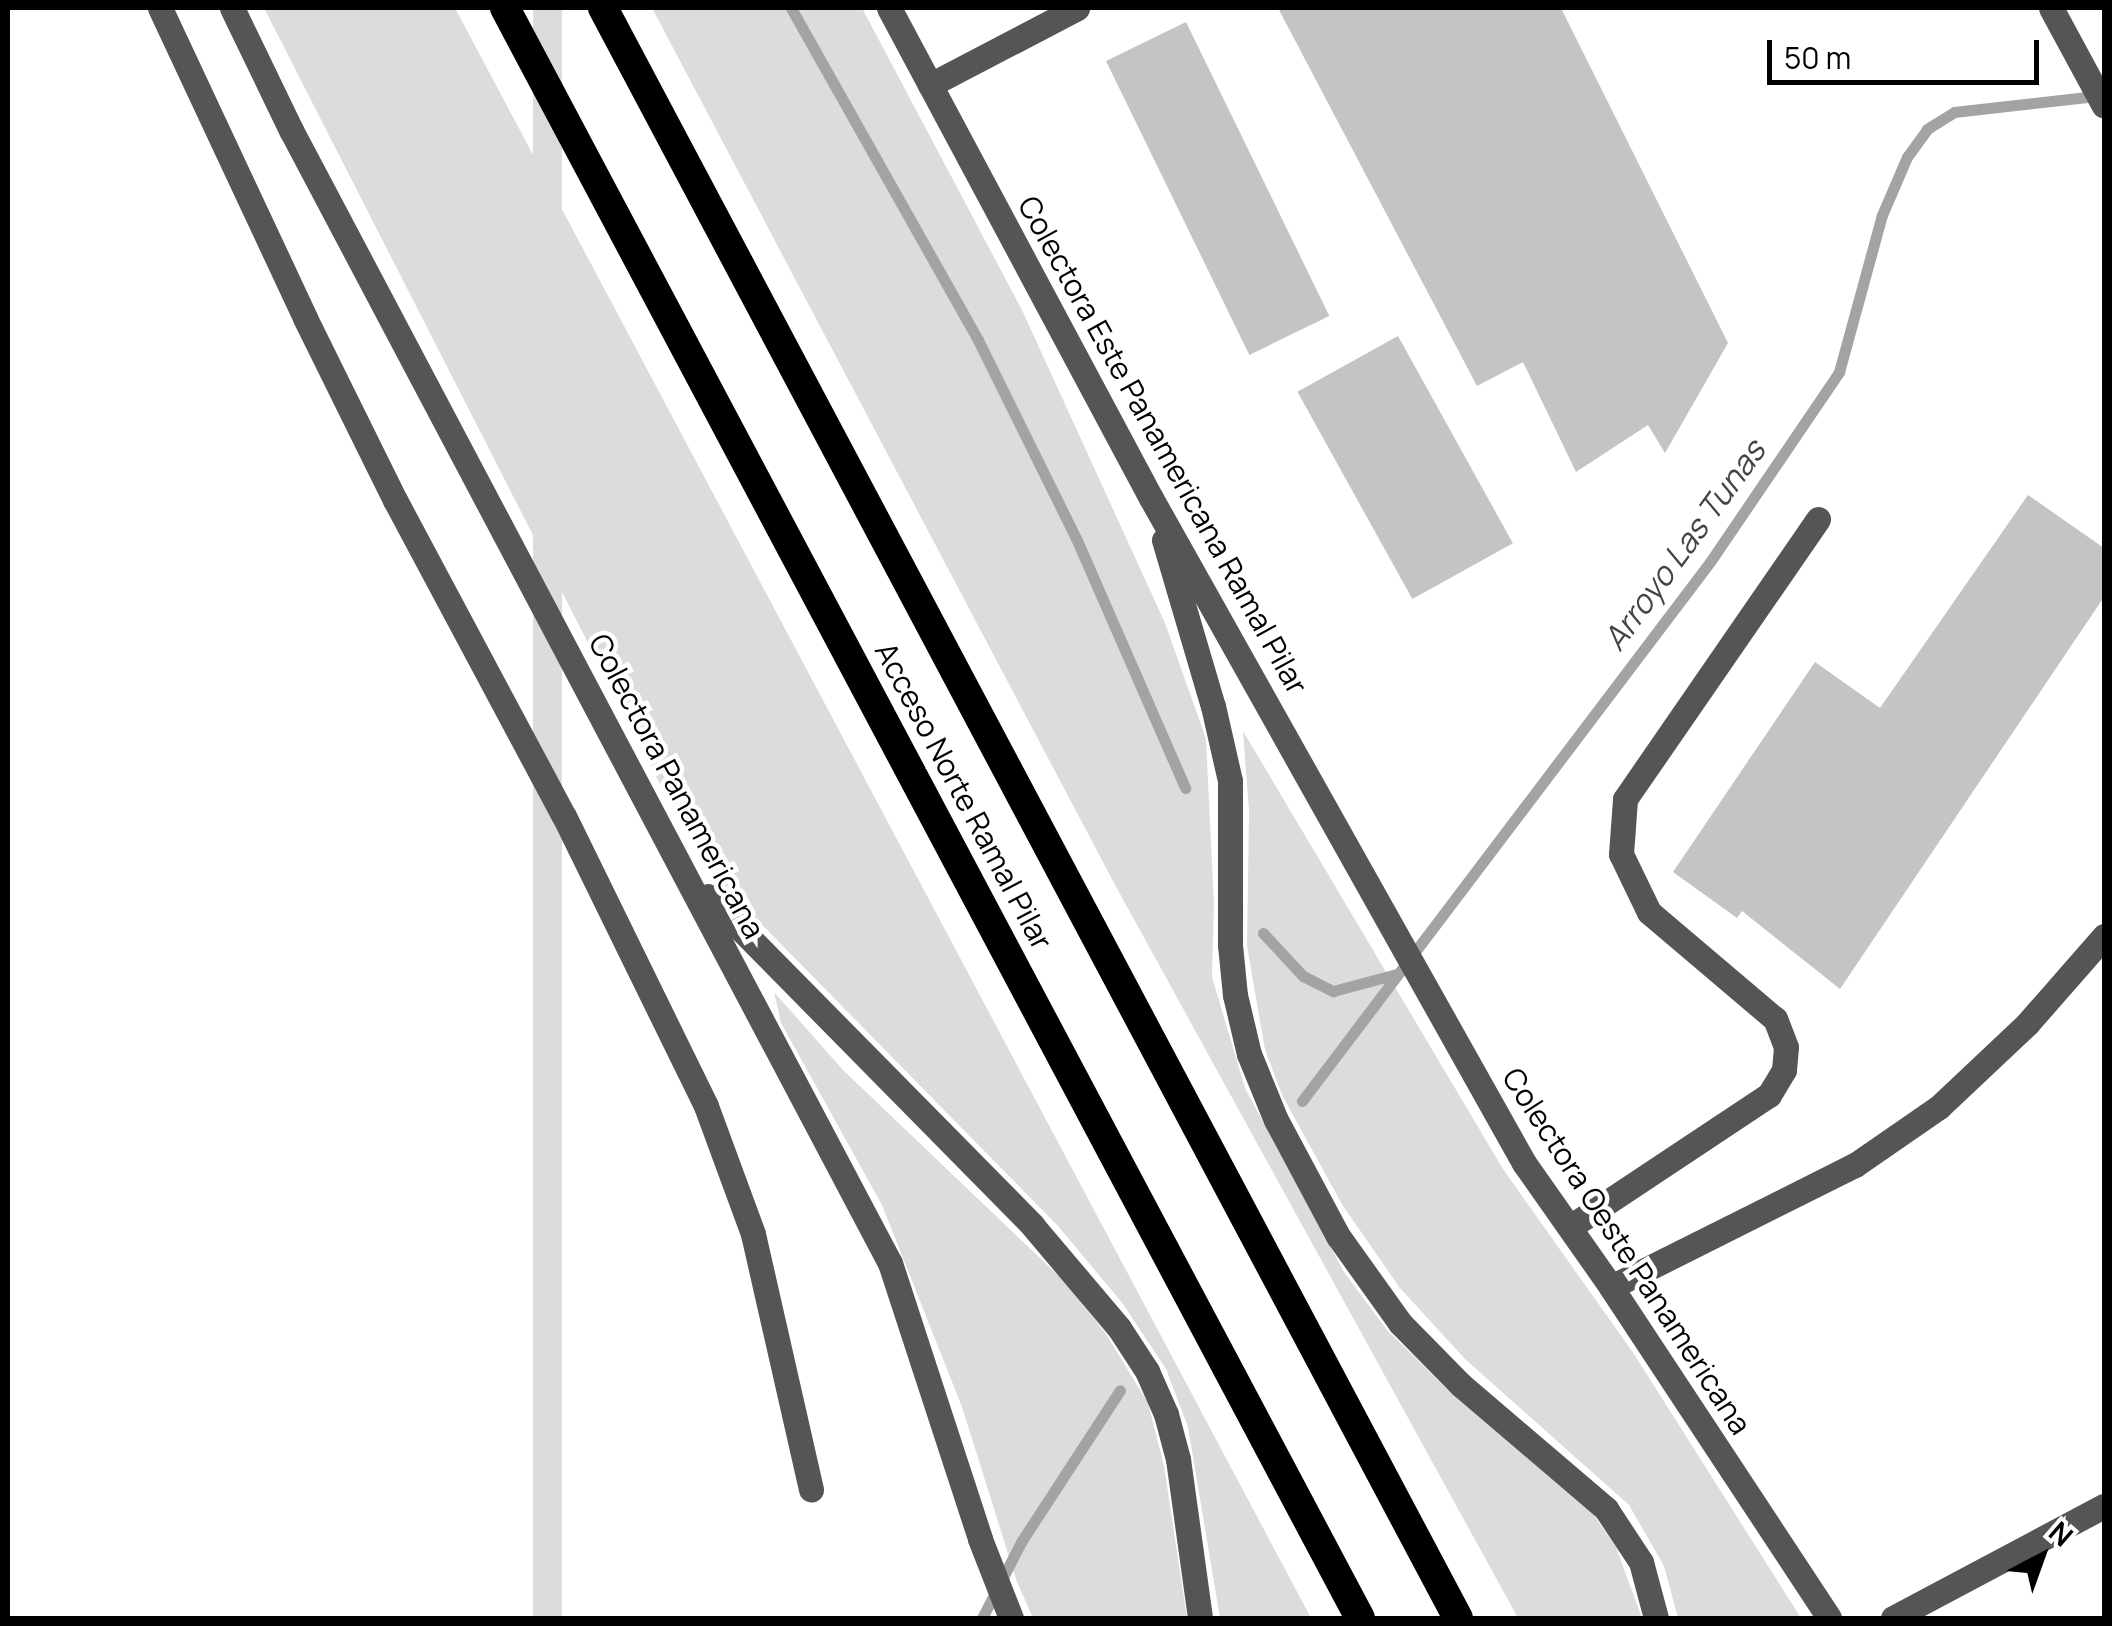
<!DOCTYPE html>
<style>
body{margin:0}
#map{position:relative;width:2112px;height:1626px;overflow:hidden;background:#fff;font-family:Manrope,sans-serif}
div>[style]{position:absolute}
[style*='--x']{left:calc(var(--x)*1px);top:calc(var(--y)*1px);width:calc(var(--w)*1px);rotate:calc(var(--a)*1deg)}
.green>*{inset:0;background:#dcdcdc;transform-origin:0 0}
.stream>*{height:11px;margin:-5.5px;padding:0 5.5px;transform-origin:5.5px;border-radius:5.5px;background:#a3a3a3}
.building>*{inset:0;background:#c4c4c4;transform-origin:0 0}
.minor>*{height:25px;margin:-12.5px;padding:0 12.5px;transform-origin:12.5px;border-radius:12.5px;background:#555}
.highway>*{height:30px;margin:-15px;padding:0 15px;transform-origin:15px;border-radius:15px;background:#000}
span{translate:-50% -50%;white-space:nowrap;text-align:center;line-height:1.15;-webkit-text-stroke:9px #fff;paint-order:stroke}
.street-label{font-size:30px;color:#000}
.water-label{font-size:32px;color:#444;font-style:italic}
.frame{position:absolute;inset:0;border:10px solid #000;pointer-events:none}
.north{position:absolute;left:1992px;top:1506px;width:100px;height:100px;-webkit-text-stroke:8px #fff;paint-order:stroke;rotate:41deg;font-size:28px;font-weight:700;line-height:40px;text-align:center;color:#000}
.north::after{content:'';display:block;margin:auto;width:35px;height:45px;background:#000;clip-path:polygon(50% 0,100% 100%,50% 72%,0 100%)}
.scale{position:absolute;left:1767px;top:40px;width:272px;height:45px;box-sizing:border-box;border:5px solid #000;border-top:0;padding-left:12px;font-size:30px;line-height:35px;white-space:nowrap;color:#000;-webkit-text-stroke:8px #fff;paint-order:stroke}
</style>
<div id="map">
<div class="green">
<div style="clip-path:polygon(264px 8px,455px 8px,1311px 1618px,1220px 1618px,1188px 1427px,1166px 1369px,1123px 1304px,1058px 1226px,724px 886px,687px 837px)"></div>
<div style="left:533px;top:8px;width:29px;height:1824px"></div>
<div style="clip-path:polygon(652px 8px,862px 8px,1022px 310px,1165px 623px,1206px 739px,1214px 904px,1212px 977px,1245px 1088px,1344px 1272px,1387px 1330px,1445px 1387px,1588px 1507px,1616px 1547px,1642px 1618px,1518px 1618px,1114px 883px)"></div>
<div style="clip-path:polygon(1243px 731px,1503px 1169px,1634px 1354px,1801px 1618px,1678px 1618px,1664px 1566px,1629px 1505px,1465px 1359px,1400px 1288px,1343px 1206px,1283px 1097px,1265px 1050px,1247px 946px,1249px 811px)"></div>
<div style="clip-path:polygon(774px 992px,843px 1070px,1064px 1281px,1106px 1334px,1148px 1403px,1164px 1466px,1187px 1618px,1033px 1618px,1017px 1582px,962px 1407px,882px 1205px,781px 1023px)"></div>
</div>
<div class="stream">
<div style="--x:791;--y:8;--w:381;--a:60.6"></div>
<div style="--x:978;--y:340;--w:221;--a:63.7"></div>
<div style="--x:1076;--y:538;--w:273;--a:66.4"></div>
<div style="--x:1263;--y:933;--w:59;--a:47.1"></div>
<div style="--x:1303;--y:976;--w:34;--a:27"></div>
<div style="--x:1333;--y:991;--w:66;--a:-14.9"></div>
<div style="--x:1302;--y:1101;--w:676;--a:-52.88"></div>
<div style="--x:1710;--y:562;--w:230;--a:-55.8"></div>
<div style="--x:1839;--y:372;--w:163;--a:-74.7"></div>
<div style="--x:1882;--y:215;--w:63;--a:-66.7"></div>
<div style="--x:1907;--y:157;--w:34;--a:-54"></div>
<div style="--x:1927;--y:129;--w:32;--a:-32"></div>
<div style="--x:1954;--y:112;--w:143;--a:-6.4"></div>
<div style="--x:982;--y:1618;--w:85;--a:-62.8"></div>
<div style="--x:1021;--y:1542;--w:181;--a:-56.9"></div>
</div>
<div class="building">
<div style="clip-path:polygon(1278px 8px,1561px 8px,1728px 343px,1665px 453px,1648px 425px,1576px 472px,1523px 362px,1477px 386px)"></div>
<div style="left:1186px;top:22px;width:327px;height:89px;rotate:64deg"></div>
<div style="left:1398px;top:336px;width:237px;height:115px;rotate:61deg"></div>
<div style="clip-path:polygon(2028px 495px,2104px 548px,2104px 597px,1840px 989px,1742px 911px,1737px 918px,1673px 872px,1815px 662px,1880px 708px)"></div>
</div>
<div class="minor">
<div style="--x:160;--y:8;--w:342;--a:64.9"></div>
<div style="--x:305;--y:318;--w:203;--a:63.7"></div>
<div style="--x:395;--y:500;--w:358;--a:61.9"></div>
<div style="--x:564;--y:816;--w:323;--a:63.9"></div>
<div style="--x:706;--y:1106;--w:136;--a:69.8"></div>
<div style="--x:753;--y:1234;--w:262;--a:77.2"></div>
<div style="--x:232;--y:8;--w:136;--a:64.2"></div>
<div style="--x:291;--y:130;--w:1282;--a:62.14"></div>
<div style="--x:890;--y:1263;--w:290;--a:71.9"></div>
<div style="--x:980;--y:1539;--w:85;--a:68.6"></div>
<div style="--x:889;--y:8;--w:556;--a:61.87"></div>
<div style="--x:1151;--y:498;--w:762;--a:60.71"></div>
<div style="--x:1524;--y:1163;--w:151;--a:54.9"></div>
<div style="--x:1611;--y:1287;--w:396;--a:56.6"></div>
<div style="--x:2051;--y:8;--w:111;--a:61.6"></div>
<div style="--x:930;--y:85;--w:166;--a:-27.6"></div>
<div style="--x:1164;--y:540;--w:173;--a:73.6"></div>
<div style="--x:1213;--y:706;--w:77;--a:77.2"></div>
<div style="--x:1230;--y:781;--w:164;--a:90"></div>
<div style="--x:1230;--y:945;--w:50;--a:84.3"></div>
<div style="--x:1235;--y:995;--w:61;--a:76.7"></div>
<div style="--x:1249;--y:1054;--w:71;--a:67.8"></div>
<div style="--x:1276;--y:1120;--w:132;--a:61.9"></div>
<div style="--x:1338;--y:1236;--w:107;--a:54.5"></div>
<div style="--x:1400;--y:1323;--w:87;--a:45.5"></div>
<div style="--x:1461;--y:1385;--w:191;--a:40.5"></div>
<div style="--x:1606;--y:1509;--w:64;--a:56.6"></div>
<div style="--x:1641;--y:1562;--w:58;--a:75"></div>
<div style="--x:708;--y:896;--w:462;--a:45.4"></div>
<div style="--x:1032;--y:1225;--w:135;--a:49.8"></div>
<div style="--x:1119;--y:1328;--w:51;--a:56.9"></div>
<div style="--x:1147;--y:1371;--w:47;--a:66.2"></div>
<div style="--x:1166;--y:1414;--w:47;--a:75.1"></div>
<div style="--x:1178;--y:1459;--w:161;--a:82.1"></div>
<div style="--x:1570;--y:1227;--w:239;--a:-33.6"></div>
<div style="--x:1769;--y:1095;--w:29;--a:-59"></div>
<div style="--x:1784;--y:1070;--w:23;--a:-85"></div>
<div style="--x:1786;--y:1047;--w:30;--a:-111"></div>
<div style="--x:1775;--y:1019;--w:165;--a:-139.7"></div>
<div style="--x:1649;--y:912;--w:64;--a:-115.8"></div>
<div style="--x:1621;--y:854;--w:55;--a:-85.8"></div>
<div style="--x:1625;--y:799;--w:340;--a:-55.4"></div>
<div style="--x:1611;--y:1287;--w:273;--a:-26.6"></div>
<div style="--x:1855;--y:1165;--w:102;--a:-34.6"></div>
<div style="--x:1939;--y:1107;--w:121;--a:-43.3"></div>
<div style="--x:2027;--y:1024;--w:117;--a:-48.8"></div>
<div style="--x:1893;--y:1618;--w:239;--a:-28"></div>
</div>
<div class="highway">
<div style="--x:505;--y:8;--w:1823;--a:62.03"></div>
<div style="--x:603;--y:8;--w:1823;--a:62.03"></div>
</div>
<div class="street-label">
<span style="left:1163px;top:445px;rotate:61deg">Colectora Este Panamericana Ramal Pilar</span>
<span style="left:677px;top:786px;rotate:62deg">Colectora Panamericana</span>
<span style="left:964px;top:796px;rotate:62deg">Acceso Norte Ramal Pilar</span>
<span style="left:1627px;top:1251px;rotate:57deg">Colectora Oeste Panamericana</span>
</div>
<div class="water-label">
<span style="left:1684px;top:545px;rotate:-54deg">Arroyo Las Tunas</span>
</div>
<div class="frame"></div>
<div class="north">N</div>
<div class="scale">50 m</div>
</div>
